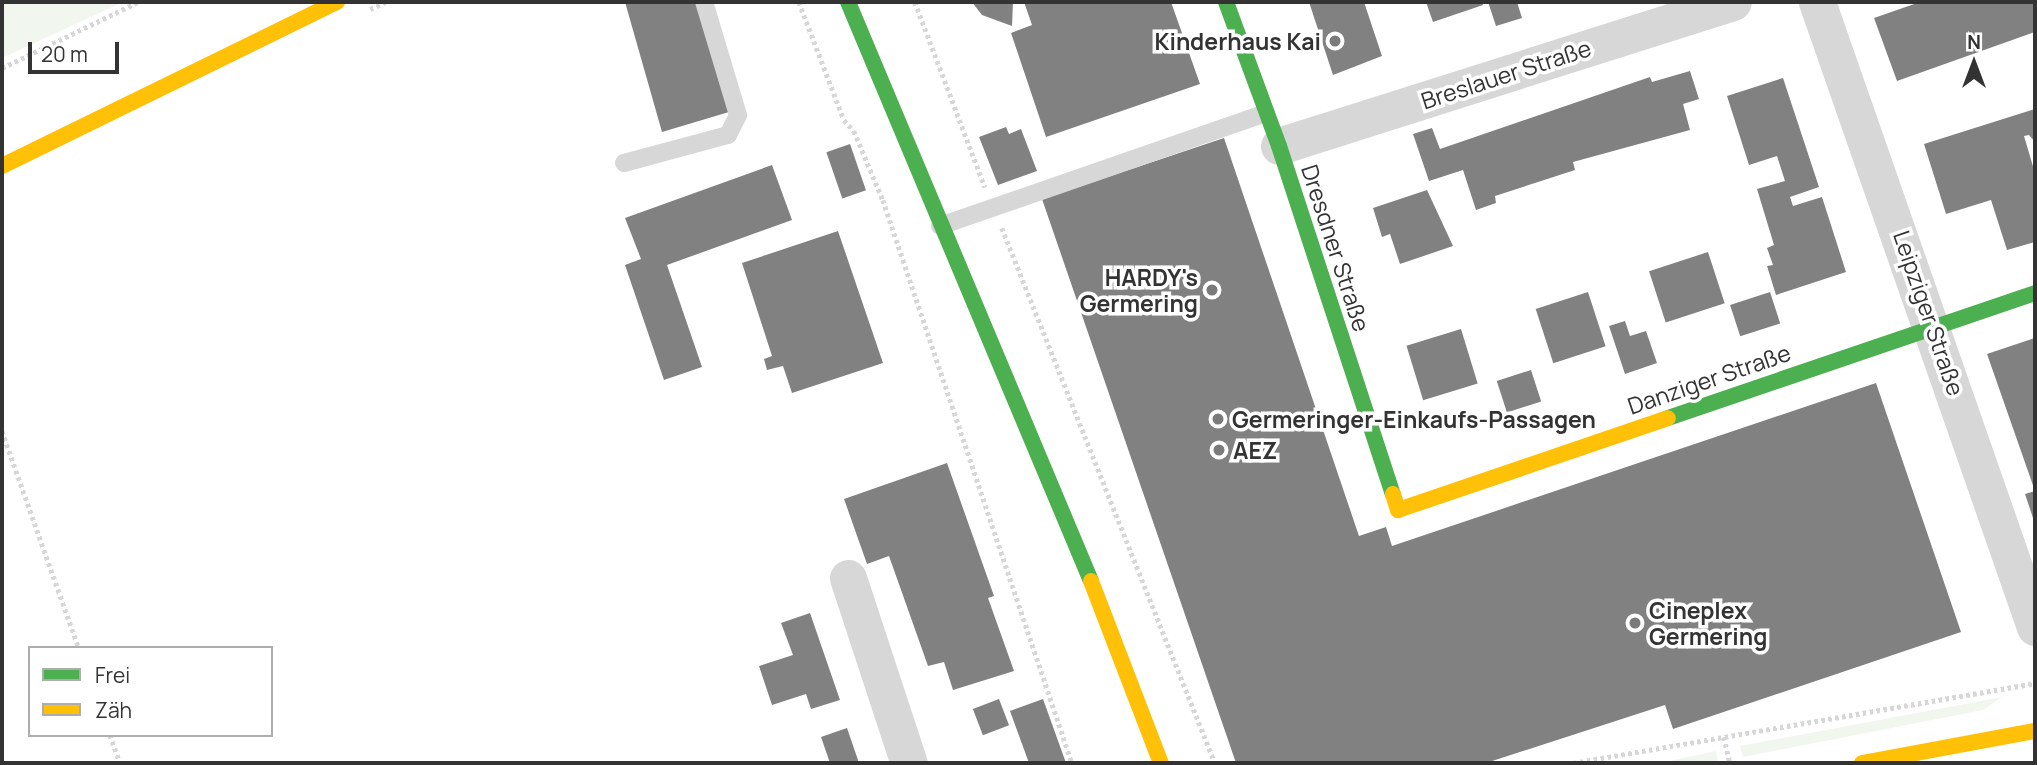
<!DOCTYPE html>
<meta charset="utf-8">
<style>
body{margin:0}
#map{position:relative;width:2037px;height:765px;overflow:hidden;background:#fff;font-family:Manrope,sans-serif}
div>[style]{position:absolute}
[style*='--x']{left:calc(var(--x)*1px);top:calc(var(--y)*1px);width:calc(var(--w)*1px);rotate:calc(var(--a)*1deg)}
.green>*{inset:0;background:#f1f7ee}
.building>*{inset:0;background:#818181;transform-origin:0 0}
.path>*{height:4.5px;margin-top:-2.25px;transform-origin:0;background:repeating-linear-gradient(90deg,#d7d7d7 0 3.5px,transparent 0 7px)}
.lane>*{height:18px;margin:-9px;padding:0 9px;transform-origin:9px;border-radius:9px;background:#d7d7d7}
.street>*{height:37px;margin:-18.5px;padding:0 18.5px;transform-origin:18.5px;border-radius:18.5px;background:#d7d7d7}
.fast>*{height:16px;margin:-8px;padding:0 8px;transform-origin:8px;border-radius:8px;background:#4caf50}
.slow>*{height:16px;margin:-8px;padding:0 8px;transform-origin:8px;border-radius:8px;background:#ffc107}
.dots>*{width:19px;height:19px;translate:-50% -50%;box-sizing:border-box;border:4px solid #fff;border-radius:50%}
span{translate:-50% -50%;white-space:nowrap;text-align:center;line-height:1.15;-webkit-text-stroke:7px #fff;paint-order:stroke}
.poi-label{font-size:23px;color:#333;font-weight:700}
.right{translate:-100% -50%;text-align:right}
.left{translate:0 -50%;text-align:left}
.street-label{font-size:23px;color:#333}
.frame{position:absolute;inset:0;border:4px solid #333;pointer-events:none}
.legend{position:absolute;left:28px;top:646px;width:245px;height:91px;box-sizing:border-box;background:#fff;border:2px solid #adadad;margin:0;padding:9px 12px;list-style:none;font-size:21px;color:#333}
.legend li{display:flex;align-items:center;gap:14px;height:35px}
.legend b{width:35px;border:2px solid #adadad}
.north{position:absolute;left:1939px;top:28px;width:70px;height:70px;-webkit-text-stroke:5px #fff;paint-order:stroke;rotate:0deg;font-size:19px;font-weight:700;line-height:28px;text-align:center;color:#333}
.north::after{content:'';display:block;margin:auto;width:24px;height:32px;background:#333;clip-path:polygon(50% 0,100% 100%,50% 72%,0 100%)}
.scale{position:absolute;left:28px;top:42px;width:91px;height:32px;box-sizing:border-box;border:4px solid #333;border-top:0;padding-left:9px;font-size:21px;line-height:24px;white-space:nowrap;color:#333;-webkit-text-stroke:5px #fff;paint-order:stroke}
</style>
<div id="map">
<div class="green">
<div style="clip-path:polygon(2px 2px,123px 2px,2px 58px)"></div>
<div style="clip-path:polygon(2002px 697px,1983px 710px,1743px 757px,1740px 746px)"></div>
<div style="clip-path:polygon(1716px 751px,1718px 763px,1671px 763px,1670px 761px)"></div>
</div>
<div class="building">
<div style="clip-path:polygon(625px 2px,697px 2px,729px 112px,662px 132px)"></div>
<div style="clip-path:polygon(972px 2px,1013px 2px,1012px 26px,982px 15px)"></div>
<div style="clip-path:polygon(1024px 2px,1171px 2px,1200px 84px,1046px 137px,1011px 33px,1032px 25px)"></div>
<div style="clip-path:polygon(1309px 2px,1364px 2px,1382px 56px,1333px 75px)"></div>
<div style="clip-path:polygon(1426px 2px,1482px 2px,1483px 5px,1433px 22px)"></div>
<div style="clip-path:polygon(1488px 2px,1517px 2px,1522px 18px,1496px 26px)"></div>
<div style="clip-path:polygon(1920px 2px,2035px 2px,2035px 32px,1897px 81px,1874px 18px)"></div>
<div style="clip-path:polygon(1690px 71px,1699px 99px,1683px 104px,1690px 130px,1573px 162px,1575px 170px,1495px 196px,1496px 203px,1476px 210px,1463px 170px,1429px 181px,1413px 134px,1432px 128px,1440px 149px,1650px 77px,1652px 82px)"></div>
<div style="clip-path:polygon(1783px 78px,1819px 187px,1790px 197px,1793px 206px,1822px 197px,1846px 272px,1776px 295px,1767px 266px,1773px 265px,1767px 248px,1774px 245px,1757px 189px,1785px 181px,1777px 156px,1749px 165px,1727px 96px)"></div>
<div style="clip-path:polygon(2035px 109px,2035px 142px,2029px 135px,2024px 136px,2035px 173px,2035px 242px,2007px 250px,1991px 200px,1946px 214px,1924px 144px)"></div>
<div style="clip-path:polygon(1006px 127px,1009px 134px,1021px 129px,1037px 171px,998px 185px,979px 137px)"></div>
<div style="clip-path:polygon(1224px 138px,1359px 536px,1386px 527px,1392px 546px,1876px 383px,1961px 632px,1673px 729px,1665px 705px,1486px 763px,1236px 763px,1042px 199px)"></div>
<div style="left:850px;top:144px;width:49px;height:25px;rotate:71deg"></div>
<div style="clip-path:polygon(772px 165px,792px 220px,667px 265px,702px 367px,664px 380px,625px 265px,641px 259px,625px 218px)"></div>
<div style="clip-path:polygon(1427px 190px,1453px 246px,1400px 264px,1390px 234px,1382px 237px,1373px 208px)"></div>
<div style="clip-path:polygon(838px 231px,883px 363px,792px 393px,783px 366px,767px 370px,764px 359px,772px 356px,742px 263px)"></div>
<div style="left:1708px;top:252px;width:54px;height:62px;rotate:72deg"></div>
<div style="left:1588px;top:292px;width:57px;height:55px;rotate:72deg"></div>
<div style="left:1770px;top:292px;width:33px;height:42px;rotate:72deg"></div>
<div style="clip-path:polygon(1625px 321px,1630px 336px,1646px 331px,1657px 363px,1625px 374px,1609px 326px)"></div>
<div style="left:1461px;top:329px;width:57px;height:57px;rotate:73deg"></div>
<div style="clip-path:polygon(2035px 338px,2035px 524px,2025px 494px,2035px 491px,1987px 354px)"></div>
<div style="left:1531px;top:370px;width:33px;height:36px;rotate:72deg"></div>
<div style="clip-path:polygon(947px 463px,994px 596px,988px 598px,1014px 671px,953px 690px,944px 662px,928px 666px,889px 556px,867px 564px,844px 499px)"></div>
<div style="clip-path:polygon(810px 613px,840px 700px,811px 709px,806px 694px,772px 705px,759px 666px,793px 655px,781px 623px)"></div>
<div style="left:999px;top:699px;width:28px;height:28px;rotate:69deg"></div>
<div style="clip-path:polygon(1043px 699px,1066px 763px,1029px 763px,1010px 711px)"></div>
<div style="clip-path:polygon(847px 728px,859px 763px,830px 763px,821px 737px)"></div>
</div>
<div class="path">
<div style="--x:799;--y:2;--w:126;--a:69.1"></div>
<div style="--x:844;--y:120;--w:15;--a:48"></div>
<div style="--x:854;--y:131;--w:75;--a:67.2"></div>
<div style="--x:883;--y:200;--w:594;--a:71.44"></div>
<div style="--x:915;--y:2;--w:198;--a:69.3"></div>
<div style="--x:370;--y:9;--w:17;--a:-24"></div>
<div style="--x:2;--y:68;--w:151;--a:-25.9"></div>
<div style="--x:1002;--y:228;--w:576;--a:68.29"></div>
<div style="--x:2;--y:431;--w:230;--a:70.5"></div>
<div style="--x:110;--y:735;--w:30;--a:70"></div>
<div style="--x:1724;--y:737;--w:27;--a:77"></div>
<div style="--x:1573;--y:763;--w:469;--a:-9.8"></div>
</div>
<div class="lane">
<div style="--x:624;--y:163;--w:108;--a:-15.1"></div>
<div style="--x:728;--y:135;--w:22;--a:-63"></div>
<div style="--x:738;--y:115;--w:118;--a:-106.7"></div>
<div style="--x:940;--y:226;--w:345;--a:-19.1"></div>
</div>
<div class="street">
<div style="--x:1817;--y:2;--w:662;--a:70.77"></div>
<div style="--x:1279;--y:146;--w:476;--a:-17.6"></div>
<div style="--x:848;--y:578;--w:195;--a:71.8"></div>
</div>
<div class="fast">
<div style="--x:848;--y:2;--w:628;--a:67.23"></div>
<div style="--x:1226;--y:2;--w:153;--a:69.8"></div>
<div style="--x:1279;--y:146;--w:366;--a:71.9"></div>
<div style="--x:1668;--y:418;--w:388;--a:-18.8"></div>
</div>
<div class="slow">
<div style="--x:2;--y:166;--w:373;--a:-26.1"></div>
<div style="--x:1393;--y:494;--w:17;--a:73"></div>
<div style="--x:1398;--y:510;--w:285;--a:-18.8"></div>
<div style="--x:1091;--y:581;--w:195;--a:69"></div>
<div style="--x:1862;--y:763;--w:176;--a:-10.5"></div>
</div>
<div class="dots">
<div style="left:1335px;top:41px;background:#7a7a7a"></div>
<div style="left:1212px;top:290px;background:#7a7a7a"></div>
<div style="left:1218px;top:419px;background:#7a7a7a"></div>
<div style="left:1219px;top:450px;background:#7a7a7a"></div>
<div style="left:1635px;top:623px;background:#7a7a7a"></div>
</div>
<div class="poi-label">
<span class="right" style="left:1321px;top:41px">Kinderhaus Kai</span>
<span class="right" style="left:1198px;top:290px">HARDY's<br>Germering</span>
<span class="left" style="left:1232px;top:419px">Germeringer-Einkaufs-Passagen</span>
<span class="left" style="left:1233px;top:450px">AEZ</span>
<span class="left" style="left:1649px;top:623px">Cineplex<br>Germering</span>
</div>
<div class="street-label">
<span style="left:1506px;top:74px;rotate:-18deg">Breslauer Straße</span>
<span style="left:1336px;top:248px;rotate:72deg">Dresdner Straße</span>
<span style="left:1929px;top:313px;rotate:71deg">Leipziger Straße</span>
<span style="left:1709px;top:379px;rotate:-19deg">Danziger Straße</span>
</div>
<div class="frame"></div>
<ul class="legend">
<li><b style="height:9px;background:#4caf50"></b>Frei</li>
<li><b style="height:9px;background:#ffc107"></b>Zäh</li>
</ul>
<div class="north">N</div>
<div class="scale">20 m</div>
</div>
